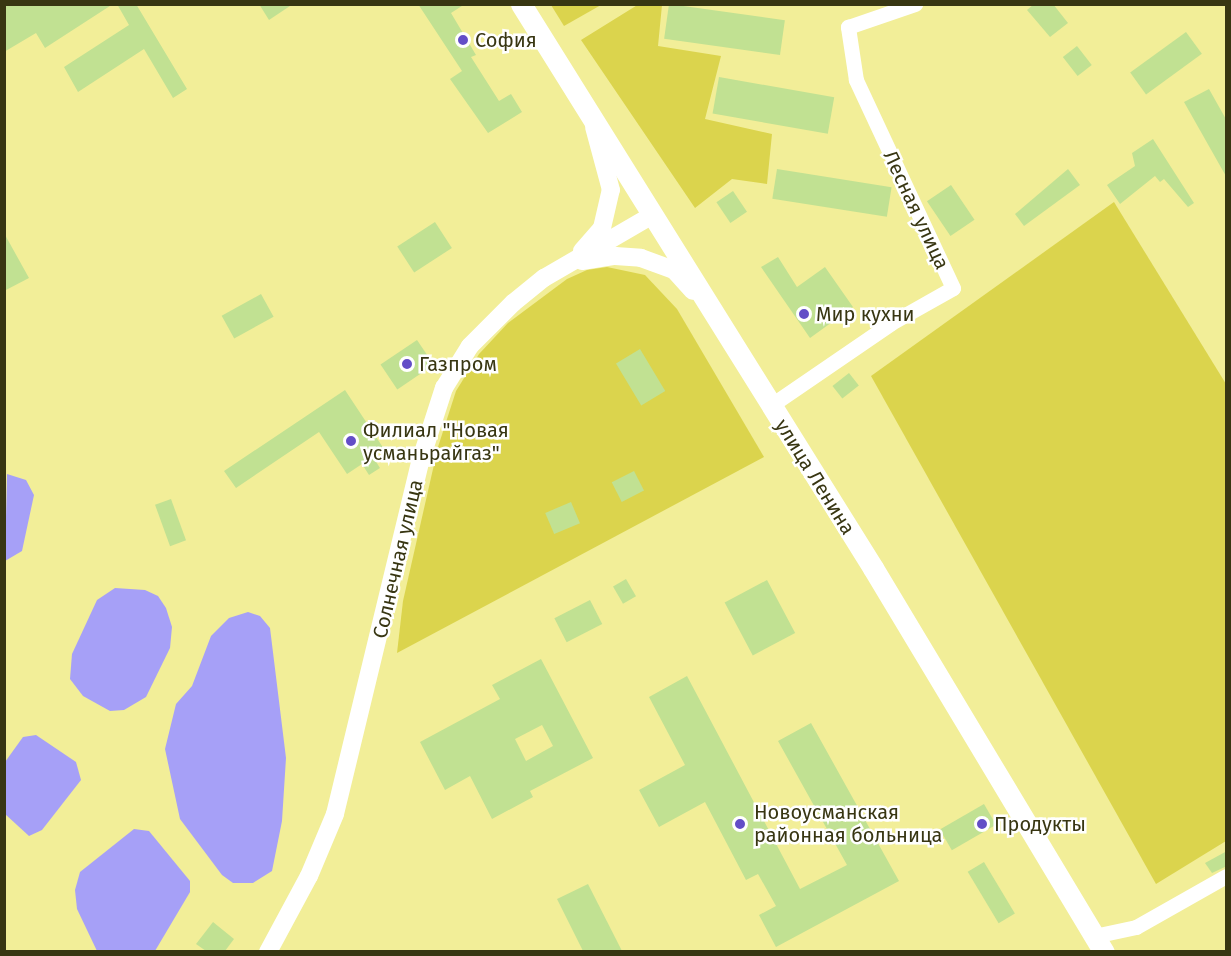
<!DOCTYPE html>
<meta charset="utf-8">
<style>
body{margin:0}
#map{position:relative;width:1231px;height:956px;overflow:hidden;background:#f2ee98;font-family:"Fira Sans",sans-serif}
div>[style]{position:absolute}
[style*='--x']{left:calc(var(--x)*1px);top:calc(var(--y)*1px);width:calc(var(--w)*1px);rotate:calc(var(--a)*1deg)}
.green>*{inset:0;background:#dbd44d}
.water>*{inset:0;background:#a6a0f7}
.building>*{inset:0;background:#c1e192;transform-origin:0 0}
.minor>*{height:15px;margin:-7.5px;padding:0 7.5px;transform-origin:7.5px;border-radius:7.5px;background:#fff}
.tertiary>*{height:18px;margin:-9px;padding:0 9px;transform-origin:9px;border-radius:9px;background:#fff}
.secondary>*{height:21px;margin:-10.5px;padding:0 10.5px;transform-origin:10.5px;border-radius:10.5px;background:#fff}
.dots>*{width:16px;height:16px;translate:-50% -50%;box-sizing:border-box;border:3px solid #fff;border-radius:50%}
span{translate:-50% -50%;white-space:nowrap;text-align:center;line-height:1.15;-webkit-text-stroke:5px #fff;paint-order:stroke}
.poi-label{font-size:20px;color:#383612}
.left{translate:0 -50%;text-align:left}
.street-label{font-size:20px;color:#383612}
.frame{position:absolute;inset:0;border:6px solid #383612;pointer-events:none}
</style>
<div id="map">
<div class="green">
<div style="clip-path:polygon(639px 4px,662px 5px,658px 46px,721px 56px,705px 119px,772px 134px,767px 184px,732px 179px,695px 208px,581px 40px)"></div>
<div style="clip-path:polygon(551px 5px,601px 5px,564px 26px)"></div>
<div style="clip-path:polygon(1114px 202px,1226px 384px,1226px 841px,1156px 884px,871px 376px)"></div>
<div style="clip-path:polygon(607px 267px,645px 275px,677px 309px,764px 457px,397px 653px,403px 601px,438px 447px,456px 391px,479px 354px,508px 323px,567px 279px,587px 270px)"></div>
</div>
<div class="water">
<div style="clip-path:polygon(7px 474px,26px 480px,34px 495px,22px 551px,5px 561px)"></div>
<div style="clip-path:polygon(115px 588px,145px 590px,158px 596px,166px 608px,172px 627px,170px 648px,146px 697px,124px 710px,110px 711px,83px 696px,70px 679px,72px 654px,97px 600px)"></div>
<div style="clip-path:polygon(248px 612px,260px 616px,270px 628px,286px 758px,282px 821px,272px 871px,253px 883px,233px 883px,222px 875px,180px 819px,165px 749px,176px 704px,192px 686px,211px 636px,229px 618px)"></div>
<div style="clip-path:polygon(36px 735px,76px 762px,81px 780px,42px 830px,29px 836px,5px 814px,5px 762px,23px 737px)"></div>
<div style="clip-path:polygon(134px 829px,149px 831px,190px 881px,190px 892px,155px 951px,97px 951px,77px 909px,75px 890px,80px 872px)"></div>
</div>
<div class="building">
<div style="clip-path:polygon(4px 4px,113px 4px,45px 48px,36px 33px,4px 52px)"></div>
<div style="clip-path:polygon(117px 4px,136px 4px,187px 89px,173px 98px,144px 49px,78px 92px,64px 67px,129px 25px)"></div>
<div style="clip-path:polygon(259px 4px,293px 4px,269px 20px)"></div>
<div style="clip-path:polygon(418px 4px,465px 4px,451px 13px,476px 55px,471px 57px,499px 101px,511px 94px,522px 112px,488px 133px,450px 79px,462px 71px)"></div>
<div style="left:669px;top:4px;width:117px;height:35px;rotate:8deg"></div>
<div style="clip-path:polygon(1034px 4px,1053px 4px,1068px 23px,1050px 37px,1027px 10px)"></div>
<div style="left:1186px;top:32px;width:27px;height:69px;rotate:54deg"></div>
<div style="left:1077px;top:46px;width:24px;height:18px;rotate:52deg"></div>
<div style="left:719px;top:77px;width:117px;height:37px;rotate:10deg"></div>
<div style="clip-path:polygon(1209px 89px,1227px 121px,1227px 178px,1184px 102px)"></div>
<div style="clip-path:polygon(1153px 139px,1194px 203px,1188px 207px,1164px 179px,1160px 182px,1155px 176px,1120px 204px,1107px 185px,1135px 166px,1132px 153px)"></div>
<div style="left:777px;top:169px;width:116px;height:30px;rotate:9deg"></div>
<div style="clip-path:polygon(1068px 169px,1080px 185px,1024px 226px,1015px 214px)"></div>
<div style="left:951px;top:185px;width:42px;height:29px;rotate:56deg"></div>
<div style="left:733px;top:191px;width:25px;height:20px;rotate:56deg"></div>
<div style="left:435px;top:222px;width:31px;height:45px;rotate:57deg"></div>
<div style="clip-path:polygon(4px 233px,29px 278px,4px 291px)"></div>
<div style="clip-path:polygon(778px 257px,797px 287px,825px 267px,853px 307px,810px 338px,761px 267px)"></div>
<div style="left:261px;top:294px;width:26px;height:45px;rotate:61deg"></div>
<div style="left:417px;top:340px;width:30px;height:44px;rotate:56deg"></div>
<div style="left:640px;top:349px;width:49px;height:28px;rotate:59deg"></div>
<div style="left:849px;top:373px;width:16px;height:21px;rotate:52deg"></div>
<div style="clip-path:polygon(345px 390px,384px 449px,373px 457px,380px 468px,369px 475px,362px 464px,347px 474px,319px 432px,236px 488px,224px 471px)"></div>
<div style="left:634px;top:471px;width:22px;height:25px;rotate:63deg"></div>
<div style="left:171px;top:499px;width:44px;height:17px;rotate:70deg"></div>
<div style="left:571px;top:502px;width:23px;height:28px;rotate:67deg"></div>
<div style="left:626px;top:579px;width:20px;height:15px;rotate:60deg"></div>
<div style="left:767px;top:580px;width:60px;height:48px;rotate:62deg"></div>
<div style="left:590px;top:600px;width:27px;height:40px;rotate:63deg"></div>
<div style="clip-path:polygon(evenodd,541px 659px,593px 758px,530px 791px,533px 797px,492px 819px,470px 776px,445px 790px,420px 742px,500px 699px,492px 685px,541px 659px,542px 725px,553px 746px,526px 761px,515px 739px,542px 725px)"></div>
<div style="clip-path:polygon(687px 676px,800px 889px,847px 865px,778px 741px,811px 723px,899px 881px,776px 947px,759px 915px,776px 906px,758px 874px,746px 880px,705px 802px,659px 827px,639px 790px,685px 765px,649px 697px)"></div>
<div style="left:984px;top:804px;width:24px;height:51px;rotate:60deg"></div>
<div style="clip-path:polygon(1227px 851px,1227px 866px,1212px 873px,1205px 863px)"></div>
<div style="left:984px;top:862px;width:60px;height:19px;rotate:59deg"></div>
<div style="clip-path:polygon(588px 884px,622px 951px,583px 951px,557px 899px)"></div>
<div style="clip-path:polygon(213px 922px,234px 939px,225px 951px,206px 951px,196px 944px)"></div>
</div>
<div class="minor">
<div style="--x:770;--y:406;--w:147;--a:-34.4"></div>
<div style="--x:891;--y:323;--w:71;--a:-29.4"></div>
<div style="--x:953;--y:288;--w:230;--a:-115"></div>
<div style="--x:856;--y:80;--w:54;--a:-98.6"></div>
<div style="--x:848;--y:27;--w:71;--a:-18.9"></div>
<div style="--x:1094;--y:936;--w:43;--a:-12.1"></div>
<div style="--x:1136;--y:927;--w:103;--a:-29.5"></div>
</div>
<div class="tertiary">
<div style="--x:582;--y:251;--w:30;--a:-49"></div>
<div style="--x:602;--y:228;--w:39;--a:-77"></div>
<div style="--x:611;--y:190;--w:65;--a:-105.1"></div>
<div style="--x:582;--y:261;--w:33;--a:-9"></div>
<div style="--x:615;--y:256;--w:26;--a:4"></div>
<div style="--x:641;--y:258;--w:35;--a:20"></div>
<div style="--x:674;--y:270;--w:28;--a:48"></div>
<div style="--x:268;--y:952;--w:86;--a:-61.7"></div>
<div style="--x:309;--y:876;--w:67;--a:-67.2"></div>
<div style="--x:335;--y:814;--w:365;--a:-76.4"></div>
<div style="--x:421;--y:459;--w:75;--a:-72.1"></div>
<div style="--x:444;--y:388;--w:49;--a:-58.2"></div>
<div style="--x:470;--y:346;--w:61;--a:-45"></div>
<div style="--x:513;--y:303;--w:40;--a:-39"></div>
<div style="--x:544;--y:278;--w:124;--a:-30.1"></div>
</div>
<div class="secondary">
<div style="--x:521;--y:4;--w:665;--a:58.03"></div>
<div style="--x:873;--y:568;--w:448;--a:59"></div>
</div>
<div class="dots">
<div style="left:463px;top:40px;background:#634ec7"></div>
<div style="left:804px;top:314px;background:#634ec7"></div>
<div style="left:407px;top:364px;background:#634ec7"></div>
<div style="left:351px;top:441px;background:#634ec7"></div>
<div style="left:740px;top:824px;background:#634ec7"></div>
<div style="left:982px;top:824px;background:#634ec7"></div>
</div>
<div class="poi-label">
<span class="left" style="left:475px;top:40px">София</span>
<span class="left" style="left:816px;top:314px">Мир кухни</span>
<span class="left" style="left:419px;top:364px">Газпром</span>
<span class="left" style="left:363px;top:442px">Филиал "Новая<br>усманьрайгаз"</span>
<span class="left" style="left:754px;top:824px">Новоусманская<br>районная больница</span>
<span class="left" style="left:994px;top:824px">Продукты</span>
</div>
<div class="street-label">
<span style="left:916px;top:210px;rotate:65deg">Лесная улица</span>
<span style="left:815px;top:477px;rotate:58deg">улица Ленина</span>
<span style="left:398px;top:559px;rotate:-77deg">Солнечная улица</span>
</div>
<div class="frame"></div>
</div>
